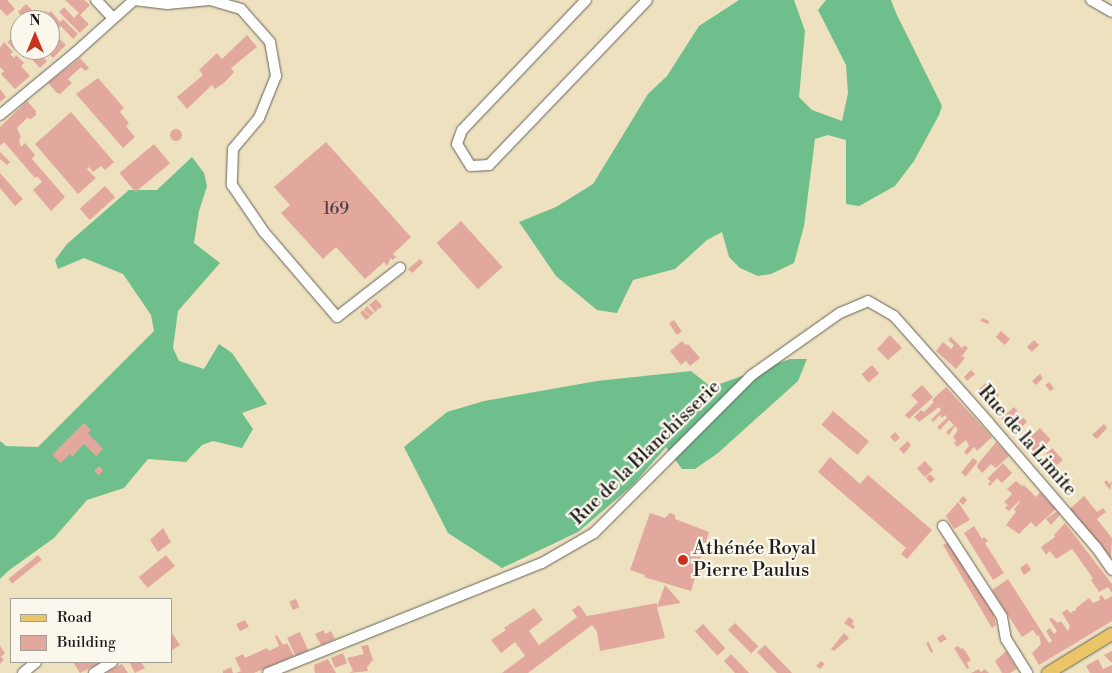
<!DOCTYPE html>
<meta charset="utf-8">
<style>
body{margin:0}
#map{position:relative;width:1112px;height:673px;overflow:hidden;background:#ede1c0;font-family:"Libre Bodoni",serif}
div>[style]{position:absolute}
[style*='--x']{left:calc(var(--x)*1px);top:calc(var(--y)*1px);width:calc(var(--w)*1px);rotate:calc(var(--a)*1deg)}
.forest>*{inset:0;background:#6ebf8b}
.building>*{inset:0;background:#e3a89d;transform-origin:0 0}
.round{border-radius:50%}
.roads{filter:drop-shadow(0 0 1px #656155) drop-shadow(0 0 1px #656155)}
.minor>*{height:10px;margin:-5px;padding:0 5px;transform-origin:5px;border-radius:5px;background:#fff}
.major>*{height:12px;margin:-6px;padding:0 6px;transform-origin:6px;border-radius:6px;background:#ebc669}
.dots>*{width:14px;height:14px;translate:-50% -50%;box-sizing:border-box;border:2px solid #fbf7ec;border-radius:50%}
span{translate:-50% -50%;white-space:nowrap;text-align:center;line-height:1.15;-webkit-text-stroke:4.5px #fbf7ec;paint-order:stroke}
.number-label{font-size:16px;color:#4e3f3c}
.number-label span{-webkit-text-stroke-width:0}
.street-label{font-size:19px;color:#1c1c1c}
.poi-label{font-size:19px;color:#1c1c1c}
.left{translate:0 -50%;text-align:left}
.legend{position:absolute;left:10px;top:598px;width:162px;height:65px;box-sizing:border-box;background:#fbf7ec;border:1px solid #a29f99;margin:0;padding:6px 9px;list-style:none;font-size:15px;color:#1c1c1c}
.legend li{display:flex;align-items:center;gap:10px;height:25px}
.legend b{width:25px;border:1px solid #a29f99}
.north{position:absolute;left:10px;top:10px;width:50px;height:50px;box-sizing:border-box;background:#fbf7ec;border:1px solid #a29f99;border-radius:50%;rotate:0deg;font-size:14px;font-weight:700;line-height:20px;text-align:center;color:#1c1c1c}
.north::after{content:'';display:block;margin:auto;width:18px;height:22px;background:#c8321e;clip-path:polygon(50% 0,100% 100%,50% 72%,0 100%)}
</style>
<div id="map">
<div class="forest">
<div style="clip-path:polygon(739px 0,794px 0,805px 31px,799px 97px,812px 110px,842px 121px,848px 93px,846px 65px,818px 10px,826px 0,891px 0,896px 13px,942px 106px,939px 115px,914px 161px,895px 186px,859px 206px,846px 204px,846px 140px,828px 135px,815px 139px,804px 226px,794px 263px,771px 274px,758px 276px,740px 268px,729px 257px,722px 232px,707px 240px,675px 269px,633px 280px,617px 313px,597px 310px,556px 276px,519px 222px,556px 207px,593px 184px,648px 94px,667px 76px,699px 26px)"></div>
<div style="clip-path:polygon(192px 157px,204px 173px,207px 186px,199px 211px,194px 243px,220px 263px,178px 311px,173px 348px,179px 361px,204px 369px,219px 344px,232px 353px,267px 404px,242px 413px,253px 429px,242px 448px,213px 441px,202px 445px,186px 462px,148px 459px,124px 488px,87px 500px,54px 538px,8px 571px,0 579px,0 441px,6px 446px,38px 447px,154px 331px,151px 315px,123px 274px,84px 258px,58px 269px,55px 260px,67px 244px,129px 190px,157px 190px)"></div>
<div style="clip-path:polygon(790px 359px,807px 359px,798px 381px,718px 453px,695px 469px,682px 469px,666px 447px,633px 485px,578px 532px,502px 568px,448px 533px,404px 447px,447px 412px,484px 401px,597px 381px,691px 371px,711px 387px)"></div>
</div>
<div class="building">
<div style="clip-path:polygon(0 0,7px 0,15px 9px,7px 16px,0 9px)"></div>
<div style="clip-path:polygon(65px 0,84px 0,90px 5px,80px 15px,89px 24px,80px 33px,59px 12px,64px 7px,74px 18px,79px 13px)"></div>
<div style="clip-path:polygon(26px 4px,39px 17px,45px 11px,48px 13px,51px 11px,60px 22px,63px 19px,78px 34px,73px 39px,61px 26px,54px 33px,66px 45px,53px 58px,46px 50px,50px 50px,50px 20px,25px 20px,18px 12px)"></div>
<div style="clip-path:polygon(20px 33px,20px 46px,13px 39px)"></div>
<div style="clip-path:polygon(247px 35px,257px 47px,231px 68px,234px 72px,225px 82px,215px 89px,212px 85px,187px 109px,177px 97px,203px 75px,199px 70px,217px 53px,222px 59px)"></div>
<div style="left:12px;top:38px;width:11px;height:6px;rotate:49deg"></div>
<div style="clip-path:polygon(4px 42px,13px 52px,10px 54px,14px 58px,16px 55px,24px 63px,21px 66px,30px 76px,15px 89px,1px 74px,4px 71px,0 67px,0 48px)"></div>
<div style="clip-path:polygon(25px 50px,36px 50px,47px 61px,40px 68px,24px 51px)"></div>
<div style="clip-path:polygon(80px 58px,89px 68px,85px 71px,81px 67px,68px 79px,72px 83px,60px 94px,57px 93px,48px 83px)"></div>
<div style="clip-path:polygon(98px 78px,124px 108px,120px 112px,129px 123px,126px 126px,135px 137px,123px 148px,76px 94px)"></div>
<div style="clip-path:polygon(0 89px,6px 97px,0 102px)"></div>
<div style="clip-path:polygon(27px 101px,36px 111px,36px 115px,31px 119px,27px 118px,17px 128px,21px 137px,19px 139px,21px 147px,25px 143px,35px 155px,32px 159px,65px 197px,51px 211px,33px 190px,42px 182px,37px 176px,35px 178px,4px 142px,0 146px,0 127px)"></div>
<div style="clip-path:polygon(71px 112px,114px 162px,105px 170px,101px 166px,93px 172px,89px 167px,87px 169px,96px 178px,78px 194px,35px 144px)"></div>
<div class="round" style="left:170px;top:129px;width:12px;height:12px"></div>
<div style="clip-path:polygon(326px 142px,411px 237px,393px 254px,396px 257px,393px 260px,391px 258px,387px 266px,384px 262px,365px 279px,336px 247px,323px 259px,281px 213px,290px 205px,274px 187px)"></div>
<div style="left:154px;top:144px;width:25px;height:45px;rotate:50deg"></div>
<div style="clip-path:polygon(0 152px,10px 162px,7px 165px,0 159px)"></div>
<div style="clip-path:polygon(0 173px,23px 199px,15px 206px,0 188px)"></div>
<div style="left:105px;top:186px;width:15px;height:34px;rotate:48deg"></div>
<div style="left:461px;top:221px;width:62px;height:33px;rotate:48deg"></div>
<div style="clip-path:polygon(420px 259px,423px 263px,412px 273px,408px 269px)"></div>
<div style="clip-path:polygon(376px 299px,382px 306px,379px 309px,375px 305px,378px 309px,375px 312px,369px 305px)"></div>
<div style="clip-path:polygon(367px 306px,374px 313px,370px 316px,364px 310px)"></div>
<div style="clip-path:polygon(363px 310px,370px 317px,366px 320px,360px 313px)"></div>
<div style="clip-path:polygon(982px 318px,989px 321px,988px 324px,980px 321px)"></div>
<div style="left:674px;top:320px;width:14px;height:6px;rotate:56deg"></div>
<div style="left:1001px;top:331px;width:12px;height:8px;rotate:42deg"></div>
<div style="clip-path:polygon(890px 335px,902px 348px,888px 360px,877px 349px)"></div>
<div style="clip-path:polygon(951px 337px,962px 348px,965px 345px,968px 348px,962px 356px,965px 358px,956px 369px,936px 351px,943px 342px,951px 349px,954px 345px,948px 340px)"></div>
<div style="left:1034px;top:340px;width:7px;height:10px;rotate:45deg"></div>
<div style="clip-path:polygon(682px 341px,686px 345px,688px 344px,700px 358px,690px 366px,686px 361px,681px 365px,670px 351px)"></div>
<div style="left:872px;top:365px;width:11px;height:14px;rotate:49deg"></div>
<div style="clip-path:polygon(971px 370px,975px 374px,967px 381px,964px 377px)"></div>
<div style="clip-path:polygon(1040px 374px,1043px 378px,1036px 385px,1032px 381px)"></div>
<div style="left:987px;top:382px;width:18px;height:13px;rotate:47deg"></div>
<div style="left:1049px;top:382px;width:8px;height:5px;rotate:50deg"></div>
<div style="clip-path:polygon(922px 385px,933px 397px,909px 419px,905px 415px,918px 402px,911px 395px)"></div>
<div style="clip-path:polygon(946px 387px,992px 437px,977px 451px,974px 447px,967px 455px,964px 452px,969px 446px,966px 440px,957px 447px,954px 443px,956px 441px,953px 437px,958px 430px,955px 426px,949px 435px,946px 432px,954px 425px,949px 420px,940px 430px,937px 427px,947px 418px,945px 415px,942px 418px,940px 415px,933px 422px,931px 420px,941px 410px,939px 407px,919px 422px,914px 417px,921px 410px,924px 412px,934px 402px,932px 400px)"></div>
<div style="left:1014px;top:407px;width:20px;height:17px;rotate:49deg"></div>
<div style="left:833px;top:411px;width:47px;height:18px;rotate:40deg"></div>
<div style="clip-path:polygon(84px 423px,91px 430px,88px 433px,103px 449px,96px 456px,84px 444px,72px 457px,70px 454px,61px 463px,52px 455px)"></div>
<div style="clip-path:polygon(1104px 424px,1107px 428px,1097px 439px,1092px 435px)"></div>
<div style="left:1040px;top:428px;width:16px;height:21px;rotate:47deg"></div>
<div style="clip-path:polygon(895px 432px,900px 438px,895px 442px,890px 437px)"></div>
<div style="clip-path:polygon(908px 441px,911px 445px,904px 454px,899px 449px)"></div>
<div style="clip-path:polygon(996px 442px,1009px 456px,996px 468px,991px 464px,982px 473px,977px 467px,978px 464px)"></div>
<div style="left:1052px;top:448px;width:16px;height:13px;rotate:47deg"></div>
<div style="clip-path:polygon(830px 457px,860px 484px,868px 475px,932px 530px,907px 559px,901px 554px,906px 548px,818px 472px)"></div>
<div style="left:973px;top:458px;width:6px;height:19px;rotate:39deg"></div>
<div style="left:925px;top:461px;width:12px;height:11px;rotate:48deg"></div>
<div style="clip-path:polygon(1003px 463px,1012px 473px,1002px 483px,997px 478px,990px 486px,988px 484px,991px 481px,987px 479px)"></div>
<div style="left:99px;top:466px;width:6px;height:7px;rotate:45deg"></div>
<div style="left:930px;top:474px;width:7px;height:6px;rotate:45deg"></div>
<div style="clip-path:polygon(1107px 480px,1109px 484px,1112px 481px,1110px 490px,1104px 482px)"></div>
<div style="clip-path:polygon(1016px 481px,1022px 486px,1024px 485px,1036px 497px,1040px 492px,1056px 509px,1036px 527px,1031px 522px,1019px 534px,1006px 525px,1016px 512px,1014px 509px,1020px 502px,1019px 501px,1009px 511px,1005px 508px,1008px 505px,1004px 502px,1012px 494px,1007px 489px)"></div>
<div style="clip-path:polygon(963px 496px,967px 500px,963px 505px,959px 501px)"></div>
<div style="clip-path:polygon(1084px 496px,1097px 512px,1103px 508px,1106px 512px,1097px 519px,1112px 538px,1111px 558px,1070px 509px)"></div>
<div style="clip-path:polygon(958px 502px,970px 520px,954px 529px,946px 516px)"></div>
<div style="clip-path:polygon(1057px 511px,1060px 515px,1051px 525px,1046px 519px)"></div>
<div style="clip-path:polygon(650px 513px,665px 518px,670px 513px,675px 515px,675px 519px,709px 532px,691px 591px,644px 577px,645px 575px,630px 570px)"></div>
<div style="clip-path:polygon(1065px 523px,1112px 584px,1112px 593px,1108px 587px,1099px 592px,1091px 580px,1093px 578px,1072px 549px,1056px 559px,1050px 551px,1046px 555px,1041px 547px,1055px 537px,1054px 535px)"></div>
<div style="clip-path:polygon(974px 526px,982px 539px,984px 537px,988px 541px,985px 543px,1004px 573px,993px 580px,964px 533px)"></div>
<div style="clip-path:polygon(163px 528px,171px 542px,158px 552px,150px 540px)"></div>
<div style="clip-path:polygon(951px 541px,993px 611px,996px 625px,992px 628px,943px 545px)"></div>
<div style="left:38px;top:555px;width:6px;height:38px;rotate:51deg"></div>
<div style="left:166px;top:555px;width:14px;height:35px;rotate:51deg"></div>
<div style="clip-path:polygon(1027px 563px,1031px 570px,1024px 575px,1020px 568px)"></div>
<div style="clip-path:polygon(1008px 579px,1049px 643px,1052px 641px,1046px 631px,1050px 628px,1054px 634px,1057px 631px,1049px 619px,1052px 618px,1058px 623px,1061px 621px,1068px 631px,1070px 626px,1062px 613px,1067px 609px,1070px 613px,1075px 610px,1076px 612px,1076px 608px,1089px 598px,1093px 603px,1100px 600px,1099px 597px,1102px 595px,1105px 600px,1112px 596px,1112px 621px,1039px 665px,1032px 653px,1041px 644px,1039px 635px,1037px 636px,1033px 630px,1022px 637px,992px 590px)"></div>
<div style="clip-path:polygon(665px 585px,681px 603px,657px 607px,665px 638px,600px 651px,597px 632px,592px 625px,528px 673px,502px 673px,525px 656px,515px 642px,501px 653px,491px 640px,506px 630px,504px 628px,534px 608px,543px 620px,529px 631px,539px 645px,577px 617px,572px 610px,579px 605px,587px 616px,657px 603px,657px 607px)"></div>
<div style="left:296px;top:599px;width:9px;height:7px;rotate:69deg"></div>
<div style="clip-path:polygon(849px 617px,854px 621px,852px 624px,855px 627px,853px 629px,844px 623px)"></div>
<div style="clip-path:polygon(245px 620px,249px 627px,240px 631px,236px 624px)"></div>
<div style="left:735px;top:623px;width:33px;height:10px;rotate:45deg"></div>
<div style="left:703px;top:624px;width:33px;height:11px;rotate:47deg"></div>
<div style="clip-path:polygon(324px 630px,325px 634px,331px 631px,335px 639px,321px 645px,315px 634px)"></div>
<div style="left:300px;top:632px;width:20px;height:14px;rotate:66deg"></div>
<div style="clip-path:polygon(844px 633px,849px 638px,834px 651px,831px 649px)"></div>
<div style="clip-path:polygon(173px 634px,180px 645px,171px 651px,171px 635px)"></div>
<div style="clip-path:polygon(943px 634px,947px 639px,940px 643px,937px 638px)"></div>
<div style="clip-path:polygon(277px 635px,283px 645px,287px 643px,294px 656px,254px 673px,236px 673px,241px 671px,235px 658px,243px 654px,245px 658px,267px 648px,269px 651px,279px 646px,275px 636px)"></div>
<div style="clip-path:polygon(929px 642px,933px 652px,931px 653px,926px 643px)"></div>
<div style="clip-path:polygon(368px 645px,373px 660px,367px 667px,368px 671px,349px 673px,353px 671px,347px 658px,364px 654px,361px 646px)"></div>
<div style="clip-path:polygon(765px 645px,792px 673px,777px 673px,757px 652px)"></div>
<div style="clip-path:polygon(0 646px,5px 653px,1px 657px,4px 660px,0 664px)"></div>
<div style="clip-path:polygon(958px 646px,961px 649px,963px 648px,971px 660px,967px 663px,969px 668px,967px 669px,954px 648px)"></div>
<div style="clip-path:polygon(1006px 651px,1017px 669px,1010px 673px,1002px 673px,995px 661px)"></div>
<div style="clip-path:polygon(1112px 651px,1112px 663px,1104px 655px)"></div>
<div style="left:343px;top:653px;width:11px;height:13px;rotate:68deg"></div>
<div style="clip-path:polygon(731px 654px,749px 673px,735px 673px,724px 661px)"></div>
<div style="clip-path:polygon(328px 659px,336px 673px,315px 673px,314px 665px)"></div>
<div style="clip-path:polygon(1098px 659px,1103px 669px,1112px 665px,1112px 673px,1090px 673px,1086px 666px)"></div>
<div style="clip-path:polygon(821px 661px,825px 664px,820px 669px,816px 666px)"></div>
<div style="clip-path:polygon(73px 662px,102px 662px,80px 673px)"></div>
<div style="clip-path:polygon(129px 662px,141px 662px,145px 668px,135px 673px)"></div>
<div style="clip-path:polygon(122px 664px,128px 673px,107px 673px,111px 670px)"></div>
<div style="clip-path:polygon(231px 667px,233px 673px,223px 673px,223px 671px)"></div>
<div style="clip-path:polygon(979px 669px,981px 672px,985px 669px,989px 673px,971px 673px)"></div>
</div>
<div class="roads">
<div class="minor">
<div style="--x:96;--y:0;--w:25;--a:47"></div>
<div style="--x:134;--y:0;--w:33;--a:7"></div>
<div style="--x:167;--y:4;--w:43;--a:-5.3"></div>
<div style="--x:210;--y:0;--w:32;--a:16"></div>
<div style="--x:241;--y:9;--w:44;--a:48.7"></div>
<div style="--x:270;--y:42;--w:35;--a:80"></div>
<div style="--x:276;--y:76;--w:45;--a:112"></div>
<div style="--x:259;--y:118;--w:40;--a:130"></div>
<div style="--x:233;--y:149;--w:36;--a:92"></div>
<div style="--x:232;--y:185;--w:57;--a:55.8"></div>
<div style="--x:264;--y:232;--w:112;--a:49.3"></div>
<div style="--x:337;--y:317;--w:80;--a:-37.9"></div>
<div style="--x:586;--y:0;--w:180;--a:133.6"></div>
<div style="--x:462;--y:130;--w:15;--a:110"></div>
<div style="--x:457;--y:144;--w:26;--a:58"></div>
<div style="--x:471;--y:166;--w:18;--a:-3"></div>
<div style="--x:489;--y:165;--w:228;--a:-46.2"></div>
<div style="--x:1091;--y:0;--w:24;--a:30"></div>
<div style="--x:0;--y:115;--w:97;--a:-39.6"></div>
<div style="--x:75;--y:53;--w:79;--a:-41.9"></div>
<div style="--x:943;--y:526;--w:108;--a:57"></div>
<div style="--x:1002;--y:617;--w:22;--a:80"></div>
<div style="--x:1006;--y:639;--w:40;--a:58"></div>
<div style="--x:23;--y:673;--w:17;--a:-40"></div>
<div style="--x:94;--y:673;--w:21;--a:-31"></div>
<div style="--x:268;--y:673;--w:295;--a:-21.9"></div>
<div style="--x:542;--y:563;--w:60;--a:-30"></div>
<div style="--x:594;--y:533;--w:223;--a:-45"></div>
<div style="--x:752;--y:375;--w:108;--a:-35.2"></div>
<div style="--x:840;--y:313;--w:30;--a:-23"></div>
<div style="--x:868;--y:301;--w:30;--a:30"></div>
<div style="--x:894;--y:316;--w:142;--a:48.4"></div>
<div style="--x:988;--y:422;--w:165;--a:49.2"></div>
<div style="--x:1096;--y:547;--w:28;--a:55"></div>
</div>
<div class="major">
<div style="--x:1048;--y:673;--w:75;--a:-31.4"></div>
</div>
</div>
<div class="dots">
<div style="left:683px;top:560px;background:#c8321e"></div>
</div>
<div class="number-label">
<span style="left:336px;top:209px">169</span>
</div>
<div class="street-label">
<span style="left:1027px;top:441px;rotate:49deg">Rue de la Limite</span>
<span style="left:646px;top:453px;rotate:-44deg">Rue de la Blanchisserie</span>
</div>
<div class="poi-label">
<span class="left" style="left:693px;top:560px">Athénée Royal<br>Pierre Paulus</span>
</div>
<ul class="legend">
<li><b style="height:6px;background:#ebc669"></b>Road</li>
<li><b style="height:14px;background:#e3a89d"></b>Building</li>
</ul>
<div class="north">N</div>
</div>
